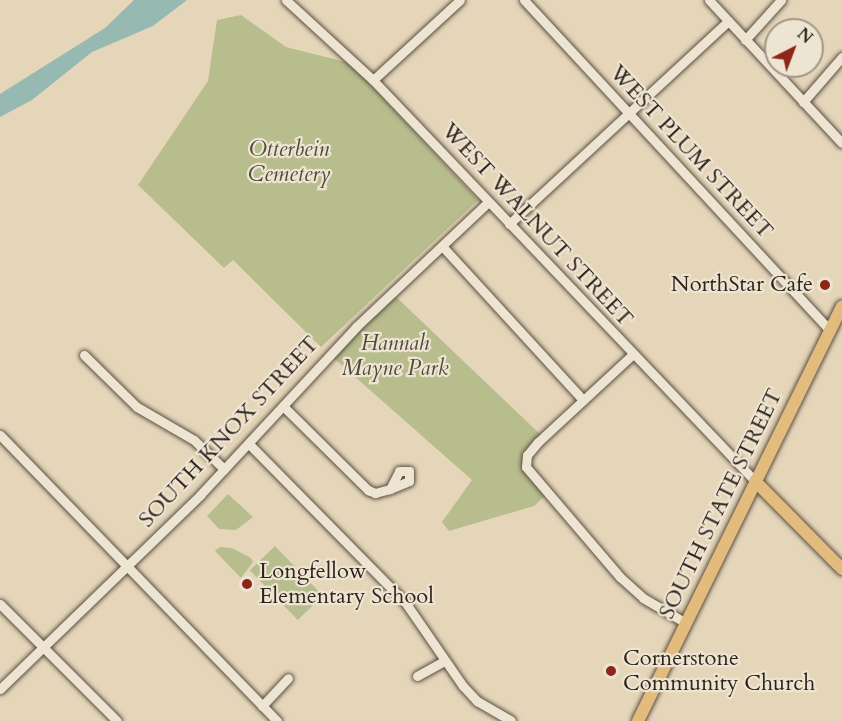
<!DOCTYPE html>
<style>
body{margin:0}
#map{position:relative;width:842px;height:721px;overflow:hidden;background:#e5d6ba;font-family:Cardo,serif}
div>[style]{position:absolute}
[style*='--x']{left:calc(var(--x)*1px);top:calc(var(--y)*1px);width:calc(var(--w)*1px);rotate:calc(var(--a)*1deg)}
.green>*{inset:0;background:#b8bd8d;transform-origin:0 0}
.water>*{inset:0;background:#96b9b2}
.roads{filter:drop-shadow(0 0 2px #5c5044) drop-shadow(0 0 2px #5c5044)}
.minor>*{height:9px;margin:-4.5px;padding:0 4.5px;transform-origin:4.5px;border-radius:4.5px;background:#eee4d2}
.major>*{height:12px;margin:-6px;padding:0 6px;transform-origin:6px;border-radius:6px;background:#e2bb7d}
.dots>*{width:16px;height:16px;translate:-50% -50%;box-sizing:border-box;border:3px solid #eee4d2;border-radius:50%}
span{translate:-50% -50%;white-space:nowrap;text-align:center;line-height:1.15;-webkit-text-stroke:4.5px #eee4d2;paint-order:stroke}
.park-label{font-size:22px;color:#504a38;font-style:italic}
.street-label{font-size:22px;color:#2e241c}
.poi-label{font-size:22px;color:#2e241c}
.right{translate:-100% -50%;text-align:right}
.left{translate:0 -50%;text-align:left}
.north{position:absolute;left:764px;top:18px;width:60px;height:60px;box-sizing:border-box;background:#eee4d2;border:2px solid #a19789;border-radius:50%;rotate:42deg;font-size:16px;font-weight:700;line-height:24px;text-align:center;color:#2e241c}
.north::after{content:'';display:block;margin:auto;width:21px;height:27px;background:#8f2418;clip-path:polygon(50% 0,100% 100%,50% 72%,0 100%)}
</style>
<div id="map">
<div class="green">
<div style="clip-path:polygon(241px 15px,286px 47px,350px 63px,478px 200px,321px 347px,233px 260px,224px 268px,138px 185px,208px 81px,217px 20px)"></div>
<div style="clip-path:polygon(392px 293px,543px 437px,526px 462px,548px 493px,534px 506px,449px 531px,442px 522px,472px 480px,329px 354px)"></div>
<div style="clip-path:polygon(228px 494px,253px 517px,236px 530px,219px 529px,207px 516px)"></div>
<div style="left:275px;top:546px;width:69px;height:35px;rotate:46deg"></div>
<div style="clip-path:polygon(220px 547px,232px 548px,251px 558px,253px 562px,241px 578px,215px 551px)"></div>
</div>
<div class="water">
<div style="clip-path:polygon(134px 0,187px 0,153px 26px,92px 52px,32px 100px,0 117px,0 94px,105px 28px)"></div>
</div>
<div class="roads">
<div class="minor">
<div style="--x:286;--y:0;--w:118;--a:42.6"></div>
<div style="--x:373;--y:80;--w:554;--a:46.39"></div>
<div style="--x:524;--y:0;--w:450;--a:47.2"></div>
<div style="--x:709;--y:0;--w:195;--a:47.1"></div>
<div style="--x:745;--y:40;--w:54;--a:-48"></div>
<div style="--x:373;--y:80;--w:118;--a:-42.6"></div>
<div style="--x:803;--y:102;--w:60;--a:-49.1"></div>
<div style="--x:509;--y:224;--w:299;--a:-42.8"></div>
<div style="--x:442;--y:246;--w:209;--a:47.5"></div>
<div style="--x:84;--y:355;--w:74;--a:44.5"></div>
<div style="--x:137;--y:407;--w:66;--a:30.1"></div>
<div style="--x:194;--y:440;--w:42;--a:44"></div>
<div style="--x:632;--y:355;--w:128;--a:137.2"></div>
<div style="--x:538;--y:442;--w:17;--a:130"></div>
<div style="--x:527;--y:455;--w:12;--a:95"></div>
<div style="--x:526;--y:467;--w:145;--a:49.5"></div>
<div style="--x:620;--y:577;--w:31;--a:42"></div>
<div style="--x:643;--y:598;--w:50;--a:30.2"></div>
<div style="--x:283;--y:406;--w:120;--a:44.7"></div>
<div style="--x:368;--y:490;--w:8;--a:23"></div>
<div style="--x:375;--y:493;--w:16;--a:-15"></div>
<div style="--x:390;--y:489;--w:20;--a:-63"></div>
<div style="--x:399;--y:471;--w:10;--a:0"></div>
<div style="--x:409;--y:471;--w:10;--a:90"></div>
<div style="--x:409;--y:481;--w:21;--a:157"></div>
<div style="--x:0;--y:435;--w:398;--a:45.9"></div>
<div style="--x:249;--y:444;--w:222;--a:45.4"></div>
<div style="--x:405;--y:602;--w:102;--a:55.4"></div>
<div style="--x:463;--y:686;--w:21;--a:47"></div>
<div style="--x:477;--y:701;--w:39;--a:30"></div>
<div style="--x:0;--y:604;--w:165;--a:45"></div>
<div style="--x:417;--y:676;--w:31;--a:-29"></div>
<div style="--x:0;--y:689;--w:280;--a:-44.1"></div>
<div style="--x:201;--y:494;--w:228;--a:-47.1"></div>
<div style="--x:356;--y:327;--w:182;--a:-43.4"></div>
<div style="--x:262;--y:706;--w:38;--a:-47"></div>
</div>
<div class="major">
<div style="--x:755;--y:481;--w:124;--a:45.3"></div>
<div style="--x:638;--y:721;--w:462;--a:-63.8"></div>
</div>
</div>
<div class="dots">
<div style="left:825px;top:285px;background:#8f2418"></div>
<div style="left:247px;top:584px;background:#8f2418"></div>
<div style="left:611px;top:671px;background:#8f2418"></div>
</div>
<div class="park-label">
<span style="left:289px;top:162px">Otterbein<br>Cemetery</span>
<span style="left:395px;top:356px">Hannah<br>Mayne Park</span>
</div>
<div class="street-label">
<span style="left:691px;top:152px;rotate:47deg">WEST PLUM STREET</span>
<span style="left:537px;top:225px;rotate:47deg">WEST WALNUT STREET</span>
<span style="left:229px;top:432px;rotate:-47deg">SOUTH KNOX STREET</span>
<span style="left:721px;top:504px;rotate:-64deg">SOUTH STATE STREET</span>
</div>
<div class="poi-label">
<span class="right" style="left:813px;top:285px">NorthStar Cafe</span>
<span class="left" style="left:259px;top:584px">Longfellow<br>Elementary School</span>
<span class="left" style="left:623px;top:671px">Cornerstone<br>Community Church</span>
</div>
<div class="north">N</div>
</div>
